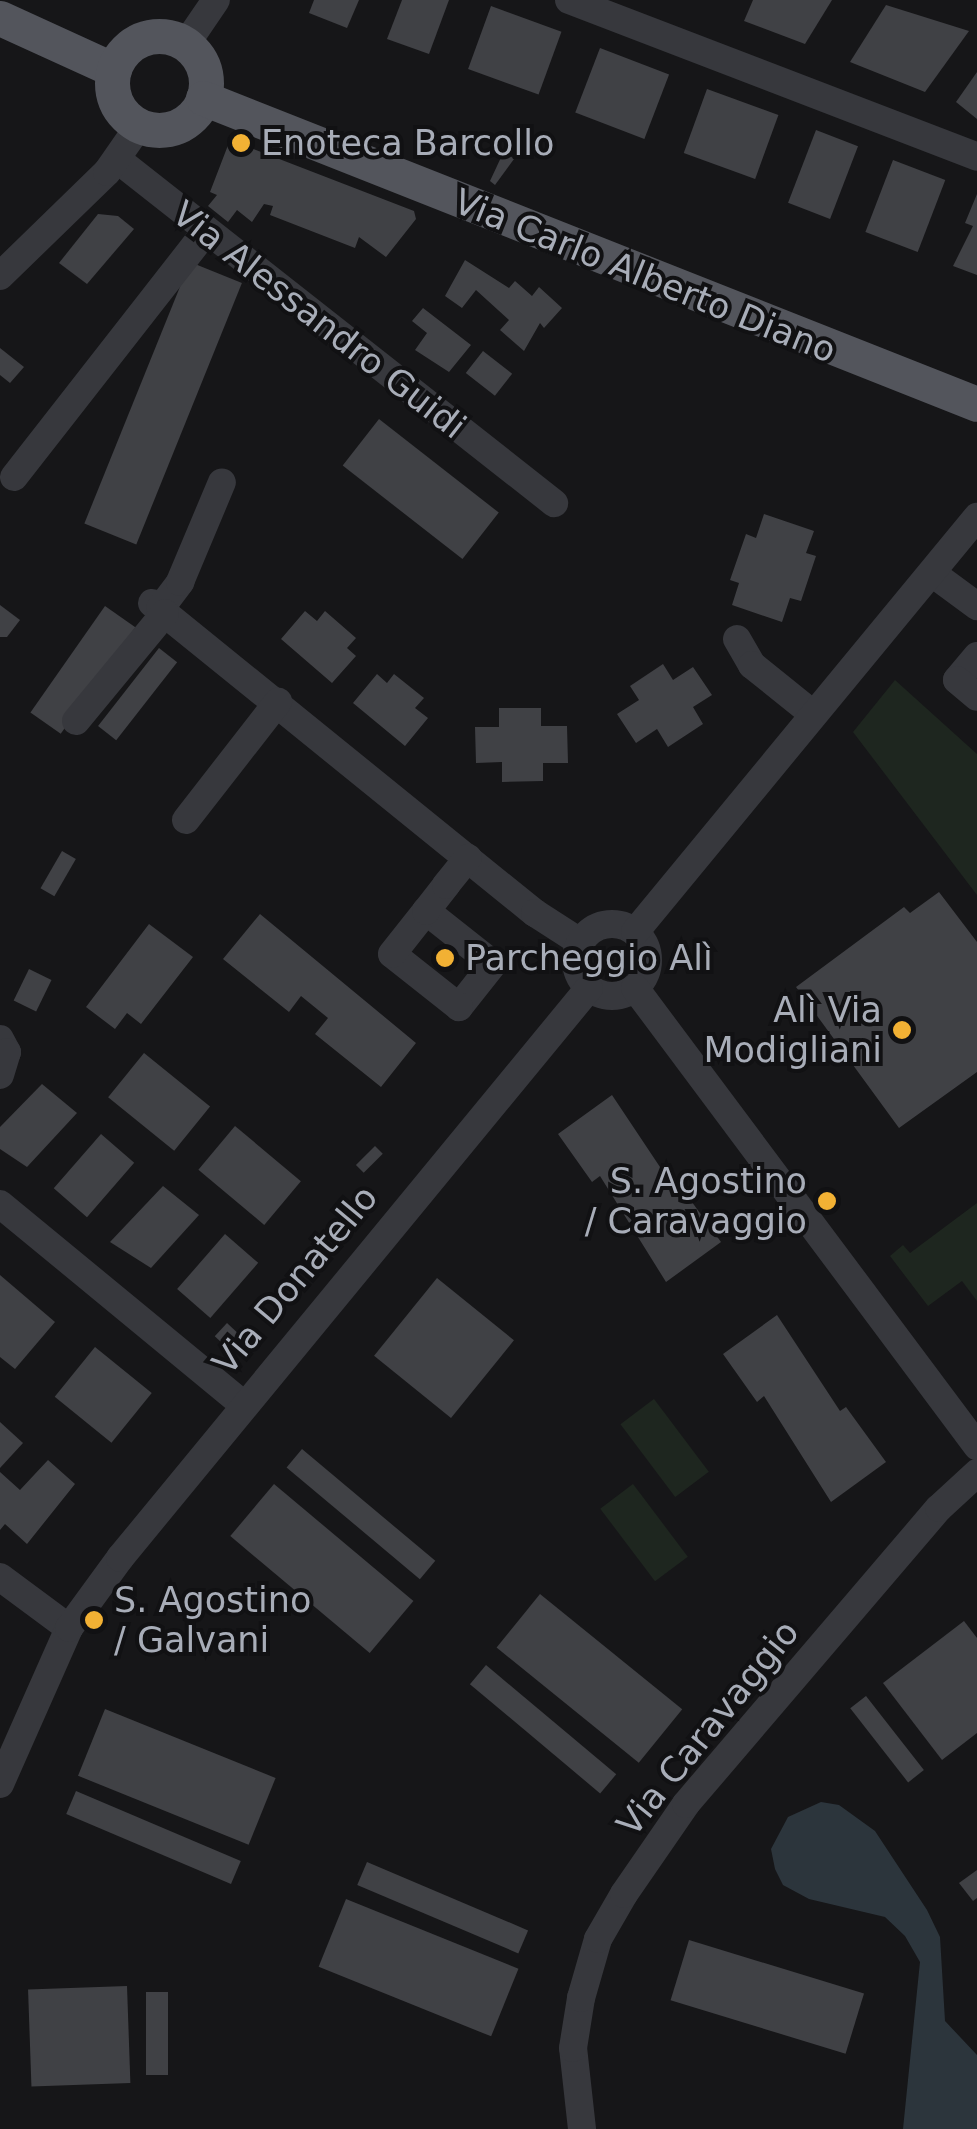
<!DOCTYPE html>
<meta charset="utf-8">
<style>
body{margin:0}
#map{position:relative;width:977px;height:2129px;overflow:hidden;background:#161618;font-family:"DejaVu Sans",sans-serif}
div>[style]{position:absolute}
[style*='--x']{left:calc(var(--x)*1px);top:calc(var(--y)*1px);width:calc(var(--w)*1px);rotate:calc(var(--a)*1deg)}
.green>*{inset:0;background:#1e261f;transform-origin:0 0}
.water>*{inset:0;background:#2c353c}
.building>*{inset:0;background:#404145;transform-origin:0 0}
.minor>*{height:28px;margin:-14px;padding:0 14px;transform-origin:14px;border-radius:14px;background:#37383d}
.minor>.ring{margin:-14px;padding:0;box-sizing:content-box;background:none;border:28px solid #37383d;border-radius:50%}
.major>*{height:35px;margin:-17.5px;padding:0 17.5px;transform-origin:17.5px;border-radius:17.5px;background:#53555c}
.major>.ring{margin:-17.5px;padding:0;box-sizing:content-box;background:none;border:35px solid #53555c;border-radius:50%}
.dots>*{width:28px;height:28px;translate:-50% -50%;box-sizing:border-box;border:5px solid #111113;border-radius:50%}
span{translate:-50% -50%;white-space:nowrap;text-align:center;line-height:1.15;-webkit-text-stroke:8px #111113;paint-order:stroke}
.poi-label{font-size:35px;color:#a8adb8}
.left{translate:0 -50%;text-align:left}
.right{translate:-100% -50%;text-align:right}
.street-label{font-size:35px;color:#a8adb8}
</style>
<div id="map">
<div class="green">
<div style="clip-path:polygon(895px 680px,977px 754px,977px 895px,853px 732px)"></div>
<div style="clip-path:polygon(977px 1203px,977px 1301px,962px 1281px,928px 1306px,890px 1256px,903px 1245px,910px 1253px)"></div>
<div style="left:654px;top:1399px;width:91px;height:42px;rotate:53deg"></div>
<div style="left:633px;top:1484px;width:91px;height:41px;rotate:53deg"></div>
</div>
<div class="water">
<div style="clip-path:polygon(821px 1802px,839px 1805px,875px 1831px,927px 1910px,940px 1937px,945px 2021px,977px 2055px,977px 2129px,903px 2129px,920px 1962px,905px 1936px,885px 1917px,809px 1899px,783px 1885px,775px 1869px,771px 1849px,788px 1817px)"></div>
</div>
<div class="building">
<div style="clip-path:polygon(314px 0,359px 0,347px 28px,309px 13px)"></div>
<div style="clip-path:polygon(402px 0,449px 0,429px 54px,387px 39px)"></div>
<div style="clip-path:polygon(753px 0,832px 0,805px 44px,744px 21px)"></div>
<div style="clip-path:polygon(886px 5px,969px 31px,925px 92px,850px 62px)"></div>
<div style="left:491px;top:6px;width:75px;height:67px;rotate:20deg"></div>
<div style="left:600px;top:48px;width:74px;height:69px;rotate:21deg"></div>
<div style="clip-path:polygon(977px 72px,977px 119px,956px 102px)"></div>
<div style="left:707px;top:89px;width:76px;height:68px;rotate:20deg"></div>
<div style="left:816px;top:130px;width:45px;height:78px;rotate:21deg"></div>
<div style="clip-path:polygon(230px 140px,414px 211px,416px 219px,386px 257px,359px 237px,355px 248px,270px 215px,273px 206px,264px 204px,252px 222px,237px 210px,228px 222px,208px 206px,217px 195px,210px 192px)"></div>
<div style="clip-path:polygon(504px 151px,514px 159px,495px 185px,490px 181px)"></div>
<div style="left:893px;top:160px;width:56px;height:77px;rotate:21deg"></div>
<div style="clip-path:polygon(977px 194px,977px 275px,953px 266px,973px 226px,965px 223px)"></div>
<div style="clip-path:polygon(98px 214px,118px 216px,134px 229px,87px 284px,59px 263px)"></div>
<div style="clip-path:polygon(465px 260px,509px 288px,515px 281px,532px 296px,539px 287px,562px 308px,544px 328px,540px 323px,524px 351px,500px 330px,509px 320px,476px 290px,462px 308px,445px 296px)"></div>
<div style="left:190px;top:262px;width:56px;height:282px;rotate:22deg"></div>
<div style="clip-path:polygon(423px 308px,471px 345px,449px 372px,415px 350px,427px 333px,412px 321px)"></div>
<div style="clip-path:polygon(0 348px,24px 367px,10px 383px,0 375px)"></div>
<div style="left:483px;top:351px;width:37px;height:28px;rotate:38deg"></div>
<div style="left:379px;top:419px;width:152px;height:59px;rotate:38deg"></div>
<div style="clip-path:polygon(764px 514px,814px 531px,806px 553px,816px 556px,801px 601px,790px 598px,782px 622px,732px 605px,739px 583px,730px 580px,746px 534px,756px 538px)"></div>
<div style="clip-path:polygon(0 605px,20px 620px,7px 637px,0 637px)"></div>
<div style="left:105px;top:606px;width:37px;height:130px;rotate:35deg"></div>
<div style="clip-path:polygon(305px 611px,317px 621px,325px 611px,356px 638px,347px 648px,356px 656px,332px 683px,281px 639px)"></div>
<div style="left:159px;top:648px;width:23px;height:99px;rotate:38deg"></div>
<div style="clip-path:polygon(663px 664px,673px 680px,693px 667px,712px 695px,693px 707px,703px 724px,668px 747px,657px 729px,636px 743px,617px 714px,639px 700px,630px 686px)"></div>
<div style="clip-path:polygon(377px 674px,387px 683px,394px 674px,424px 698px,415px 708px,428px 718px,405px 746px,353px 703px)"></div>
<div style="clip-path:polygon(499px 708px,541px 708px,541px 726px,567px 726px,568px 763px,543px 763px,543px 781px,502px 782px,502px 762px,476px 763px,475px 727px,499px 727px)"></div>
<div style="left:62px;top:851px;width:16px;height:43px;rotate:30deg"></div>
<div style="clip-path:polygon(939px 892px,977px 942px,977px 1072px,899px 1128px,796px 987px,904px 907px,910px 913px)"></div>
<div style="clip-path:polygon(260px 914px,416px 1043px,381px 1087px,315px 1034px,328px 1018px,301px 996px,289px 1012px,223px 959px)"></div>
<div style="clip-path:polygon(149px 924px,193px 957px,141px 1024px,127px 1013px,115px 1029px,86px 1007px)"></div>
<div style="left:29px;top:969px;width:25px;height:35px;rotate:26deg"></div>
<div style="left:144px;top:1053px;width:85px;height:57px;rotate:39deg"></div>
<div style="clip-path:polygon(42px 1084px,77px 1113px,27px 1167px,0 1149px,0 1127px)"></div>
<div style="clip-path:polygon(612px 1095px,676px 1191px,681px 1187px,721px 1242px,666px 1282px,600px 1176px,592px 1182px,558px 1134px)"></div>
<div style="left:235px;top:1126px;width:86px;height:57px;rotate:40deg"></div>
<div style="left:101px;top:1134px;width:44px;height:72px;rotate:41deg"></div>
<div style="left:375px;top:1146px;width:11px;height:27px;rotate:45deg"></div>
<div style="clip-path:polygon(163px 1186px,199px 1215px,151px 1268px,110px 1242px)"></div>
<div style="left:225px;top:1234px;width:44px;height:73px;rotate:41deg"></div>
<div style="clip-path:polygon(0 1275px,55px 1322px,15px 1369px,0 1357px)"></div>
<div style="left:437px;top:1278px;width:99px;height:100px;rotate:39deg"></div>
<div style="clip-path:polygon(777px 1315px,840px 1411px,846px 1407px,886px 1462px,831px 1502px,764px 1396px,757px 1402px,723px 1354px)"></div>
<div style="left:227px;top:1323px;width:19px;height:18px;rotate:43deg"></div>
<div style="left:95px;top:1347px;width:73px;height:64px;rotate:39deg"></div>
<div style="clip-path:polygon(0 1422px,23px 1443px,0 1468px)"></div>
<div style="left:302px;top:1449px;width:174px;height:24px;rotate:40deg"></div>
<div style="clip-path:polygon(48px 1460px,75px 1484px,27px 1544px,5px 1524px,0 1530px,0 1472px,20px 1490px)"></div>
<div style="left:274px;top:1484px;width:182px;height:68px;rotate:40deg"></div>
<div style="left:540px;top:1594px;width:183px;height:69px;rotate:39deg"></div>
<div style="clip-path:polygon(964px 1621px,977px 1638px,977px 1733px,942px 1760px,883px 1683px)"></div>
<div style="left:486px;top:1665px;width:170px;height:25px;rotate:40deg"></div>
<div style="left:866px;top:1696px;width:94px;height:20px;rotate:52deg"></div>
<div style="left:105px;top:1709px;width:184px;height:72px;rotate:22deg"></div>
<div style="left:76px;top:1791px;width:179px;height:25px;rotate:23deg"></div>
<div style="left:367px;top:1862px;width:175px;height:25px;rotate:23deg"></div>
<div style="clip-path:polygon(977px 1870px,977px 1898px,973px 1901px,959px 1883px)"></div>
<div style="left:346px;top:1899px;width:186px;height:73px;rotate:22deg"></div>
<div style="left:689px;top:1940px;width:183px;height:63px;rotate:17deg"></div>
<div style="left:127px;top:1986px;width:97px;height:99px;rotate:88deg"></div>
<div style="left:146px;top:1992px;width:22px;height:83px"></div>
</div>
<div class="minor">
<div style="--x:569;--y:0;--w:437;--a:21"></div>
<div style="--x:186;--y:44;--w:53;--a:-55.7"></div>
<div style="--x:118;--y:160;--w:555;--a:38.19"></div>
<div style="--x:0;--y:276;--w:149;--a:-44.2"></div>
<div style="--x:107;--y:172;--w:56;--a:-55.2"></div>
<div style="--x:14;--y:477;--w:312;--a:-52"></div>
<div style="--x:932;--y:573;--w:56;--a:36.3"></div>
<div style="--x:152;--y:603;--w:493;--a:39"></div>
<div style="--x:535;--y:913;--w:54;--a:32.8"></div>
<div style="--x:160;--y:609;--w:34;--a:-53"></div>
<div style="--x:180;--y:582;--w:108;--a:-67.2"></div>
<div style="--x:737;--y:639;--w:30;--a:60"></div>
<div style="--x:752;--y:665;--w:78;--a:38.8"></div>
<div style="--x:977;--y:656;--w:31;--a:130"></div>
<div style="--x:957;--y:680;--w:26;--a:40"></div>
<div style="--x:76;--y:721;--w:140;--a:-50.5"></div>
<div style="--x:186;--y:820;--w:150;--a:-52.1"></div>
<div style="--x:426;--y:911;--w:85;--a:38.3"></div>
<div style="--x:493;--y:964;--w:55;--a:128.3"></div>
<div style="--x:459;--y:1007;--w:85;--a:-141.7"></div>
<div style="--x:392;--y:954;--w:55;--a:-51.7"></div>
<div style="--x:426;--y:911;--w:33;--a:-52"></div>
<div style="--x:446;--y:885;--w:35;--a:-51"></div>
<div class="ring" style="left:576px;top:924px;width:44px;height:44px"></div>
<div style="--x:635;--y:932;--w:538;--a:-50.51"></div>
<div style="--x:635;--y:988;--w:572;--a:53.25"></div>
<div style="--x:0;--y:1039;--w:15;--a:62"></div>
<div style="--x:7;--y:1052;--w:24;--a:107"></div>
<div style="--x:0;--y:1204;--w:313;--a:39.5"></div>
<div style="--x:0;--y:1577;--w:86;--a:36.5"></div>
<div style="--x:0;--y:1784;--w:171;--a:-66.1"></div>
<div style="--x:69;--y:1628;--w:87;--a:-53.9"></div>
<div style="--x:120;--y:1558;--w:738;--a:-50.55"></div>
<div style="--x:582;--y:2129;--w:81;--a:-96.3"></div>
<div style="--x:573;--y:2048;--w:51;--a:-80.9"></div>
<div style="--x:581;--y:1998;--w:61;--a:-73.9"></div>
<div style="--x:598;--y:1939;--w:52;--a:-60"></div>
<div style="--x:624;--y:1894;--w:109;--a:-55.4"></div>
<div style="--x:686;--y:1804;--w:389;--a:-49.5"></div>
<div style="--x:939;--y:1508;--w:52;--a:-42.6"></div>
</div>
<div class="major">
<div style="--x:0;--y:18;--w:125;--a:24.5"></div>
<div class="ring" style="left:112px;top:36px;width:59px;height:59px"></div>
<div style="--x:203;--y:98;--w:832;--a:21.57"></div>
</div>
<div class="dots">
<div style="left:241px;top:143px;background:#f2b134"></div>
<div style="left:445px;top:958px;background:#f2b134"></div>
<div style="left:902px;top:1030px;background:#f2b134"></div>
<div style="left:827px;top:1201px;background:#f2b134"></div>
<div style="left:94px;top:1620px;background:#f2b134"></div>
</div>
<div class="poi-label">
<span class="left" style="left:261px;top:143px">Enoteca Barcollo</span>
<span class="left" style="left:465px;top:958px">Parcheggio Alì</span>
<span class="right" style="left:882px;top:1030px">Alì Via<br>Modigliani</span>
<span class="right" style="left:807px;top:1201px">S. Agostino<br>/ Caravaggio</span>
<span class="left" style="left:114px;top:1620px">S. Agostino<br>/ Galvani</span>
</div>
<div class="street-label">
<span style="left:645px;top:276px;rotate:22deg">Via Carlo Alberto Diano</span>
<span style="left:319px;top:320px;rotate:38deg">Via Alessandro Guidi</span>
<span style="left:295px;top:1280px;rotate:-50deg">Via Donatello</span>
<span style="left:708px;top:1728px;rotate:-51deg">Via Caravaggio</span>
</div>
</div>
